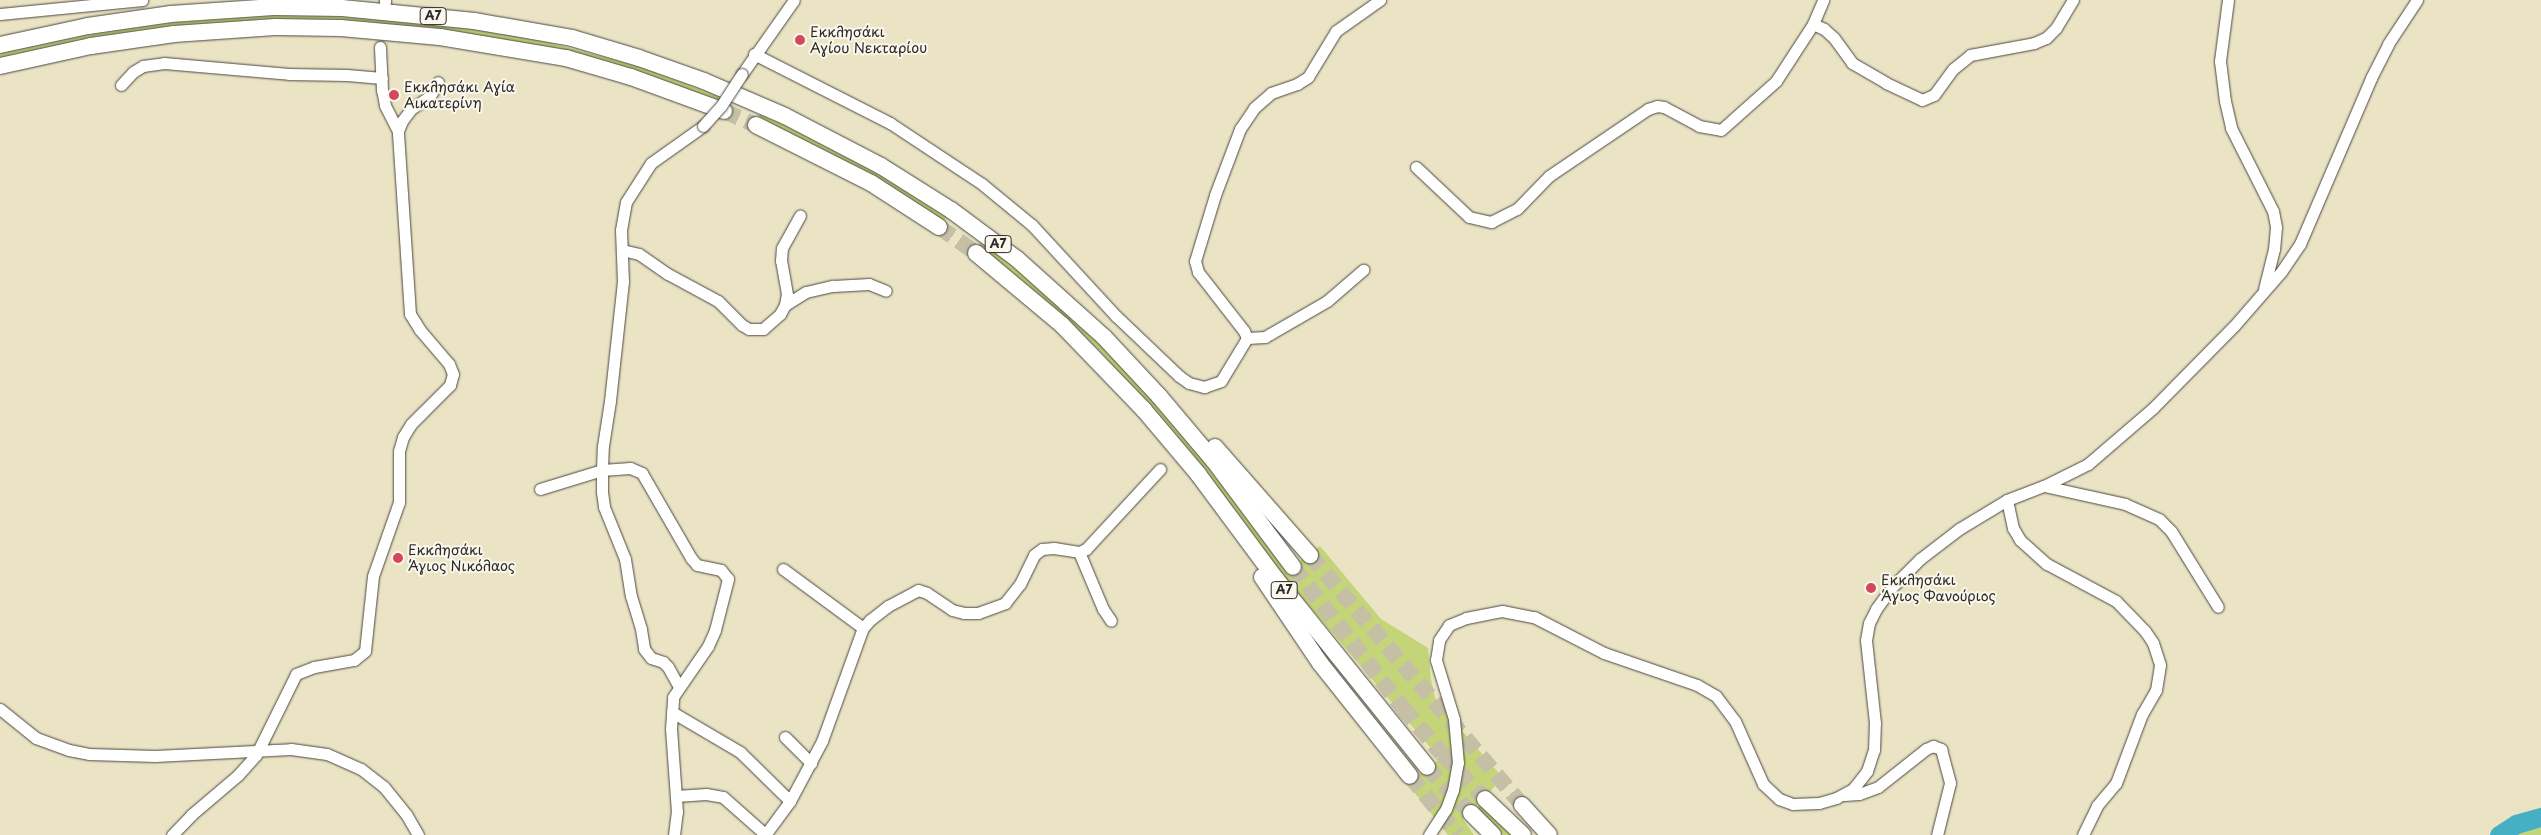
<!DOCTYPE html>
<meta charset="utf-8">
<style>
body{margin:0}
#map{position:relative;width:2541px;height:835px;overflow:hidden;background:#ebe4c4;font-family:"Playpen Sans",sans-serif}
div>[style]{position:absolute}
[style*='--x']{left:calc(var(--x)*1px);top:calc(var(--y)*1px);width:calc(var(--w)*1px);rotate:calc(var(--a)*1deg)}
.green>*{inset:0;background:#c3d578}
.river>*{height:19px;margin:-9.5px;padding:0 9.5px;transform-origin:9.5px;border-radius:9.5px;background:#45afc4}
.highway-tunnel>*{height:16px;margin-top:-8px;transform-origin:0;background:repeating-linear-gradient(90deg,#c5bfa5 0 16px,transparent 0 24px)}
.roads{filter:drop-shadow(0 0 1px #484742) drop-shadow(0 0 1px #484742)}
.minor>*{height:11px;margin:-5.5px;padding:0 5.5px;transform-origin:5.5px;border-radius:5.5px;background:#fff}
.highway>*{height:16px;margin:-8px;padding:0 8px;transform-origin:8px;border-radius:8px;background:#fff}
.bridges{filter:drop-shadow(0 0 1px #484742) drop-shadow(0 0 1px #484742)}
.minor-bridge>*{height:11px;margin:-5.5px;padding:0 5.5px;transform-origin:5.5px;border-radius:5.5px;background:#fff}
.dots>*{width:14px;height:14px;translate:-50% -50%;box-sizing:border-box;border:2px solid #fbf7ec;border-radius:50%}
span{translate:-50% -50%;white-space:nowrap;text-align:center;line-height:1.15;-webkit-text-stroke:4px #fbf7ec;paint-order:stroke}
.shield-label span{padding:1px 4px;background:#fbf7ec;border:1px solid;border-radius:4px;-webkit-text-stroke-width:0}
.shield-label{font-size:12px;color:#2b2b2b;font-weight:700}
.poi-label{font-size:14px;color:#2b2b2b}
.left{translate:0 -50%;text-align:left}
</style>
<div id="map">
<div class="green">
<div style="clip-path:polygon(274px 15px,341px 15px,471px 29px,538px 40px,635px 65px,729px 100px,727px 105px,568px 51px,440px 30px,342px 21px,0 59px,0 53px,88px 34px,172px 21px)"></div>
<div style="clip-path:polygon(760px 113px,877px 172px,947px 217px,943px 221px,874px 177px,758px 118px)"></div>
<div style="clip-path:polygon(982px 241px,1042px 291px,1098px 342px,1153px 401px,1208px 466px,1287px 571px,1320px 546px,1381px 619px,1428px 648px,1431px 680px,1436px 701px,1503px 778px,1463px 819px,1474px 835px,1448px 835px,1407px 783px,1440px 759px,1283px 575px,1177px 436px,1096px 347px,1040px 296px,978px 246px)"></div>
<div style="clip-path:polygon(1480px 805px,1504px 828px,1511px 835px,1503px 835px,1476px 808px)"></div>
<div style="clip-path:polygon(2541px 827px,2541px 835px,2510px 835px,2516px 832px)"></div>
</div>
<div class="river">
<div style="--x:2499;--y:835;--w:20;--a:-33"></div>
<div style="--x:2516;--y:824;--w:26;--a:-16"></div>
</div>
<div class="highway-tunnel">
<div style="--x:724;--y:111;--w:35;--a:24"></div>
<div style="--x:939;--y:227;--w:45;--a:35.1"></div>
<div style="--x:1310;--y:555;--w:328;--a:49.7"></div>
<div style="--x:1293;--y:567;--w:179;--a:52"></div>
<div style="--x:1403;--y:708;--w:60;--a:49.7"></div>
<div style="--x:1442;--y:754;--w:62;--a:46.3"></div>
<div style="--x:1427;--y:767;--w:64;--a:46.3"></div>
<div style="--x:1410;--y:776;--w:76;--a:50.9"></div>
</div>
<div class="roads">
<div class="minor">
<div style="--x:2228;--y:0;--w:62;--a:97.5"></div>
<div style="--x:2220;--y:61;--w:40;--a:82.9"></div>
<div style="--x:2225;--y:101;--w:28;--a:77"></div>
<div style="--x:2231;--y:128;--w:93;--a:63.2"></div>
<div style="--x:2273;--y:211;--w:16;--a:79"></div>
<div style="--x:2276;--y:227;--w:22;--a:95"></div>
<div style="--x:2274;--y:249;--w:41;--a:104"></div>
<div style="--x:385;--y:2;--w:2;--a:-90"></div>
<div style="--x:0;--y:14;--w:143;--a:-5.6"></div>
<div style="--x:1813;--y:24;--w:12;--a:24"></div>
<div style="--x:1824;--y:29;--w:13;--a:42"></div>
<div style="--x:1834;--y:38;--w:31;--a:54"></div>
<div style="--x:1852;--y:63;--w:39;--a:30"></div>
<div style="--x:1886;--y:83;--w:40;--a:25"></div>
<div style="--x:1922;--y:100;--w:13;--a:-23"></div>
<div style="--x:1934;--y:95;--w:32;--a:-54"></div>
<div style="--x:1953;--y:69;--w:22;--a:-39"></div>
<div style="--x:1970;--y:55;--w:65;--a:-10.6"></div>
<div style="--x:2034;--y:43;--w:13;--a:-23"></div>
<div style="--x:2046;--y:38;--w:14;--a:-45"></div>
<div style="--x:2056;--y:28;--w:33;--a:-59"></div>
<div style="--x:754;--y:54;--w:153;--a:26.9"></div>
<div style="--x:890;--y:123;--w:110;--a:33.5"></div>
<div style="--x:982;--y:184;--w:65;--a:39.4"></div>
<div style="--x:1032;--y:225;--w:124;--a:47.3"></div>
<div style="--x:1116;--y:316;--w:87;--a:43.6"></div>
<div style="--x:1179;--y:376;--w:12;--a:35"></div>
<div style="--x:1189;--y:383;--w:16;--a:15"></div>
<div style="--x:1204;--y:387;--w:18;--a:-19"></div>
<div style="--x:1221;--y:381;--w:50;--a:-58.8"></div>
<div style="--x:1247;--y:338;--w:8;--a:-113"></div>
<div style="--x:1244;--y:331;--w:75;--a:-127.9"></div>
<div style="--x:1198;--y:272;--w:11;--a:-105"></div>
<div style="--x:1195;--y:261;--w:69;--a:-73.1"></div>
<div style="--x:1215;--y:195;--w:71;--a:-69.3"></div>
<div style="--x:1240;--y:129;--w:25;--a:-56"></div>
<div style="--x:1254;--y:108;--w:23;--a:-41"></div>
<div style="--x:1271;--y:93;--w:28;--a:-19"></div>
<div style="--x:1297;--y:84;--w:13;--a:-32"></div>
<div style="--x:1308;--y:77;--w:54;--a:-58.7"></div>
<div style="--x:1336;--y:31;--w:54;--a:-35.2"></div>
<div style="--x:742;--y:74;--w:90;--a:-54.9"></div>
<div style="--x:121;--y:85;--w:18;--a:-47"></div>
<div style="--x:133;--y:72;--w:12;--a:-31"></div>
<div style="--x:143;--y:66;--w:21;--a:-8"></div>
<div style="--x:164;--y:63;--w:125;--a:5"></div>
<div style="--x:289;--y:74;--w:58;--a:1"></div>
<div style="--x:347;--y:75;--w:35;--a:5"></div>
<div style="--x:398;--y:131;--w:11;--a:-68"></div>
<div style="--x:402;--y:121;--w:15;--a:-53"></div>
<div style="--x:411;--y:109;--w:23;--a:-34"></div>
<div style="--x:430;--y:96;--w:16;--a:-60"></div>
<div style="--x:1416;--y:167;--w:73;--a:43.3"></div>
<div style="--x:1469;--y:217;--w:23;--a:13"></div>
<div style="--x:1491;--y:222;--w:29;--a:-27"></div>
<div style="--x:1517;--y:209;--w:46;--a:-45.9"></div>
<div style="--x:1549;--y:176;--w:120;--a:-34.1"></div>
<div style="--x:1648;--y:109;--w:9;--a:-18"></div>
<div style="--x:1657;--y:106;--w:7;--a:8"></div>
<div style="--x:1664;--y:107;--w:40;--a:28"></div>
<div style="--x:1699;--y:126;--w:22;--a:10"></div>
<div style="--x:1721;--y:130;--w:74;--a:-41.7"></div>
<div style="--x:1776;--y:81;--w:68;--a:-57"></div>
<div style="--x:1813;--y:24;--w:26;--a:-67"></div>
<div style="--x:622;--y:250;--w:17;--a:13"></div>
<div style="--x:639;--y:254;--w:35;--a:35"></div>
<div style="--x:668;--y:274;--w:57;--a:28.4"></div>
<div style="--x:718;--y:301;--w:34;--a:45"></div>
<div style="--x:742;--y:325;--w:8;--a:30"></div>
<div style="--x:749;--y:329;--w:14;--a:0"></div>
<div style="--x:763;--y:329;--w:23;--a:-41"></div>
<div style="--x:780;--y:314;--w:10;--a:-61"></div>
<div style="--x:785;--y:305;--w:11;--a:-80"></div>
<div style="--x:787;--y:294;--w:34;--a:-100"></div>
<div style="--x:781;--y:261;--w:13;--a:-86"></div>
<div style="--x:782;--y:248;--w:37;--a:-61"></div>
<div style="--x:785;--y:305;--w:25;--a:-32"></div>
<div style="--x:806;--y:292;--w:28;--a:-13"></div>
<div style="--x:833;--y:286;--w:36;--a:-3"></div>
<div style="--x:869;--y:284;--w:18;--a:22"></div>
<div style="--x:1247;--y:338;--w:18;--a:-3"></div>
<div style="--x:1265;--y:337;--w:6;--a:-31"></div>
<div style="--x:1270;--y:334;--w:66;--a:-30.1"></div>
<div style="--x:1327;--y:301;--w:48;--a:-40.7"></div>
<div style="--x:2044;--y:486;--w:83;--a:12.5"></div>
<div style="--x:2125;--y:504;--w:37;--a:24"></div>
<div style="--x:2159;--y:519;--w:17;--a:45"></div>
<div style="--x:2171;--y:531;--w:89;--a:58.3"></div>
<div style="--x:540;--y:489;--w:65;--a:-17"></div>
<div style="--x:602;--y:470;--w:22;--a:90"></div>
<div style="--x:602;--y:492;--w:15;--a:82"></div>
<div style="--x:604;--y:507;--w:56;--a:68"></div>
<div style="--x:625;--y:559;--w:37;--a:81"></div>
<div style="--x:631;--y:596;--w:34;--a:73"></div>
<div style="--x:641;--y:629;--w:20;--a:81"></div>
<div style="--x:644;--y:649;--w:11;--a:52"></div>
<div style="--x:651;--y:658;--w:13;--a:18"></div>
<div style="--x:663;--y:662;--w:7;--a:45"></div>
<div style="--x:668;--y:667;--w:23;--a:61"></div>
<div style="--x:2007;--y:500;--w:29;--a:78"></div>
<div style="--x:2013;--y:528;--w:14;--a:60"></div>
<div style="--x:2020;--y:540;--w:36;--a:42"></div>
<div style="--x:2047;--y:564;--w:78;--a:28.2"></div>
<div style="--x:2116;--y:601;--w:42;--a:46"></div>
<div style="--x:2145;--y:631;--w:14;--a:56"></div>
<div style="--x:2153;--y:643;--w:23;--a:72"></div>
<div style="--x:2160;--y:665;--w:25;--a:99"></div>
<div style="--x:2156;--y:690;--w:28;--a:120"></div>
<div style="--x:2142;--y:714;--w:74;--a:110.6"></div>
<div style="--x:2116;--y:783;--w:30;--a:130"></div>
<div style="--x:2097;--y:806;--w:32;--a:116"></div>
<div style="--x:1079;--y:552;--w:62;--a:67.2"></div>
<div style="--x:1103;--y:609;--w:14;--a:56"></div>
<div style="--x:783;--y:569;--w:99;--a:36.4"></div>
<div style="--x:0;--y:709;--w:46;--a:38.9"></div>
<div style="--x:36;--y:738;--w:35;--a:20"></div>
<div style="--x:69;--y:750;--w:20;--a:11"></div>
<div style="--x:89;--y:754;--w:66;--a:1.7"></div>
<div style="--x:155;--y:756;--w:136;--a:-2.9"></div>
<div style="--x:291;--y:749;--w:36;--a:8"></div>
<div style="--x:327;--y:754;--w:37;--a:24"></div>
<div style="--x:361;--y:769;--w:29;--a:38"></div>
<div style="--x:384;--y:787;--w:35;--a:51"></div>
<div style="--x:406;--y:814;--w:24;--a:60"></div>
<div style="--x:672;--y:712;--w:79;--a:30.5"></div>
<div style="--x:740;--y:752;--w:70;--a:44.4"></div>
<div style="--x:785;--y:737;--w:37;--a:45"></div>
<div style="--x:1844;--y:795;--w:15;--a:-4"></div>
<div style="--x:1859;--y:794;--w:20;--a:-20"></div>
<div style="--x:1878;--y:787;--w:61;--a:-38.4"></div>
<div style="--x:1926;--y:749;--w:8;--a:-23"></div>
<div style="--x:1933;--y:746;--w:9;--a:21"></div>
<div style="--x:1941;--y:749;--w:35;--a:75"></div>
<div style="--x:1950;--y:783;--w:54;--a:104"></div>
<div style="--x:676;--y:796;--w:30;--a:-4"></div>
<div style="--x:706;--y:794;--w:17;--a:10"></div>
<div style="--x:723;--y:797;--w:56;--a:41.4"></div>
<div style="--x:172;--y:835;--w:28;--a:-46"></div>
<div style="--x:191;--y:815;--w:62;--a:-40.4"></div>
<div style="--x:238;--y:775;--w:27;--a:-48"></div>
<div style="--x:256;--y:755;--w:90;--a:-63.7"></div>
<div style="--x:296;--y:674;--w:19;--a:-21"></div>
<div style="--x:314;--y:667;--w:41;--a:-9.9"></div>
<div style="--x:354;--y:660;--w:14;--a:-39"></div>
<div style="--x:365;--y:651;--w:75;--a:-83.9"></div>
<div style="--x:373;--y:576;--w:78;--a:-70.6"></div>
<div style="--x:399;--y:502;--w:51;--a:-90"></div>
<div style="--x:399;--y:451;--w:15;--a:-74"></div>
<div style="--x:403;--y:437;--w:15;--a:-58"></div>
<div style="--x:411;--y:424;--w:55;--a:-45"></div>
<div style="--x:450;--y:385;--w:11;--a:-75"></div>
<div style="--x:453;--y:374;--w:11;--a:-112"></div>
<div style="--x:449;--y:364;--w:45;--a:-130.5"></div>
<div style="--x:420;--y:330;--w:19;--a:-122"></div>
<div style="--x:410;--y:314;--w:183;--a:-93.8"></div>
<div style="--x:398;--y:131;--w:29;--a:-117"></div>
<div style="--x:385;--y:105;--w:15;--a:-101"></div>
<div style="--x:382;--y:90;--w:43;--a:-92.7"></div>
<div style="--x:674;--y:835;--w:23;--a:-83"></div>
<div style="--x:677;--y:812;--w:83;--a:-94.1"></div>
<div style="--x:671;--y:729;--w:32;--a:-86"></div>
<div style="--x:673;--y:697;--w:62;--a:-55.5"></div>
<div style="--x:708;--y:646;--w:17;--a:-66"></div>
<div style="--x:715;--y:630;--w:53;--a:-75.7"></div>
<div style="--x:728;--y:579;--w:11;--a:-128"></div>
<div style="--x:721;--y:570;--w:25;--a:-168"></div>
<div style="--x:697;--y:565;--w:9;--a:-131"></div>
<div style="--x:691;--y:558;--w:98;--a:-120"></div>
<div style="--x:642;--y:473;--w:13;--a:-157"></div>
<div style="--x:630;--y:468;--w:28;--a:176"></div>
<div style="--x:602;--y:470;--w:24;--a:-88"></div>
<div style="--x:603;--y:446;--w:46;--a:-81.2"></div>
<div style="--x:610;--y:401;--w:120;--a:-83.8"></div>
<div style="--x:623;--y:282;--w:52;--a:-92.2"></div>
<div style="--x:621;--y:230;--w:28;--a:-80"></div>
<div style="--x:626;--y:202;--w:46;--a:-57.3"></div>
<div style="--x:651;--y:163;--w:64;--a:-35.4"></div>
<div style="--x:765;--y:835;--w:42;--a:-53.7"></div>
<div style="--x:790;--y:801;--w:68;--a:-61.9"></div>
<div style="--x:822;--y:741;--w:120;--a:-70.1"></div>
<div style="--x:863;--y:628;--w:11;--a:-49"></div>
<div style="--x:870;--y:620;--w:23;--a:-38"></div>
<div style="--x:888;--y:606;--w:34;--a:-28"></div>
<div style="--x:918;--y:590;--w:9;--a:18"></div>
<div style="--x:927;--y:593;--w:30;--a:34"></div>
<div style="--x:952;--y:610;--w:12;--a:14"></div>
<div style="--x:964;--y:613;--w:14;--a:0"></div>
<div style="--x:978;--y:613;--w:29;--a:-20"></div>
<div style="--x:1005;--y:603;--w:24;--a:-52"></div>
<div style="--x:1020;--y:584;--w:32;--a:-64"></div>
<div style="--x:1034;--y:555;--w:10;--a:-37"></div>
<div style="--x:1042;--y:549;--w:12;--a:-5"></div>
<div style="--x:1054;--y:548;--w:25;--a:9"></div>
<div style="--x:1079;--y:552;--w:8;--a:-23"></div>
<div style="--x:1086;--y:549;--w:109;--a:-47.2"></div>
<div style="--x:1429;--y:835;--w:31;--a:-57"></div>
<div style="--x:1446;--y:809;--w:20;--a:-70"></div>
<div style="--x:1453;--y:790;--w:27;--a:-80"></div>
<div style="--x:1458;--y:763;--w:44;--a:-95.2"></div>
<div style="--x:1454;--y:719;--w:62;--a:-107"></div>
<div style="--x:1436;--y:660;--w:20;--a:-81"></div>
<div style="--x:1439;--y:640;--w:18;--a:-56"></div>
<div style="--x:1449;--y:625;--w:18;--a:-22"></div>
<div style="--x:1466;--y:618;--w:37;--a:-11"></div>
<div style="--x:1502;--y:611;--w:33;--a:11"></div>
<div style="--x:1534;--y:617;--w:79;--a:27.2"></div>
<div style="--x:1604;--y:653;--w:98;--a:19"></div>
<div style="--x:1697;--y:685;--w:22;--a:30"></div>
<div style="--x:1716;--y:696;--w:31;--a:53"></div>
<div style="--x:1735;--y:721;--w:69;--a:66"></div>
<div style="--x:1763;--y:784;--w:22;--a:43"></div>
<div style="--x:1779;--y:799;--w:15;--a:20"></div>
<div style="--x:1793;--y:804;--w:26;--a:-2"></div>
<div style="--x:1819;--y:803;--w:18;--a:-16"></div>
<div style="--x:1836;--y:798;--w:19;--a:-28"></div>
<div style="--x:1853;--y:789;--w:23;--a:-52"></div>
<div style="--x:1867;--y:771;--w:22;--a:-72"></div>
<div style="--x:1874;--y:750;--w:27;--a:-88"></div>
<div style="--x:1875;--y:723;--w:83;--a:-96.2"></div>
<div style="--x:1866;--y:640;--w:17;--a:-80"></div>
<div style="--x:1869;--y:623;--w:16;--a:-63"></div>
<div style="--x:1876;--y:609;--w:27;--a:-54"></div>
<div style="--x:1892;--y:587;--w:40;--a:-45"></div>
<div style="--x:1920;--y:559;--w:49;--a:-37.6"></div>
<div style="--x:1959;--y:529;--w:56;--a:-31.1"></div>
<div style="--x:2007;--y:500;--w:40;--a:-21"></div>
<div style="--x:2044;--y:486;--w:49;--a:-26.6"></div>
<div style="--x:2088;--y:464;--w:86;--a:-40.7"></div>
<div style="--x:2153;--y:408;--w:115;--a:-45.4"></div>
<div style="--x:2234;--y:326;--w:72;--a:-49"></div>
<div style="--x:2281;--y:272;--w:34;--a:-56"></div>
<div style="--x:2300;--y:244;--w:181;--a:-66.8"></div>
<div style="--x:2371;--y:78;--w:38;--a:-63"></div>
<div style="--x:2388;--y:44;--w:53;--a:-56.6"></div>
</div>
<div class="highway">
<div style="--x:0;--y:45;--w:90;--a:-12.2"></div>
<div style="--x:88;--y:26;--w:84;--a:-8.2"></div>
<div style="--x:171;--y:14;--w:103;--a:-3.9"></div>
<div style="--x:274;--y:7;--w:68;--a:0.8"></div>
<div style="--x:342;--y:8;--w:133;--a:5.6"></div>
<div style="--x:474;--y:21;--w:99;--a:9.8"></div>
<div style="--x:572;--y:38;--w:70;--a:16.6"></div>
<div style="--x:639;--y:58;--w:69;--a:19.5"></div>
<div style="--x:704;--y:81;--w:88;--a:23.4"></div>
<div style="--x:785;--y:116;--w:108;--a:27.5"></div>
<div style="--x:881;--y:166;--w:83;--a:32.2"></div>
<div style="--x:951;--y:210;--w:82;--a:36.6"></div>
<div style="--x:1017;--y:259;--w:117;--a:41.9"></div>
<div style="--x:1104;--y:337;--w:81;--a:47"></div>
<div style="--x:1159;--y:396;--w:85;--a:49.8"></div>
<div style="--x:1214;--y:461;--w:132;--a:53.3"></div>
<div style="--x:0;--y:66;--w:93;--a:-12.4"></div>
<div style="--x:91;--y:46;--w:84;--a:-8.2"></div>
<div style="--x:174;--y:34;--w:101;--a:-4"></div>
<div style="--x:275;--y:27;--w:66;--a:0.9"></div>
<div style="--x:341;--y:28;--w:99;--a:5.2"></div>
<div style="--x:440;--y:37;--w:128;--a:9.5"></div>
<div style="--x:566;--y:58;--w:68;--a:16.3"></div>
<div style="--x:631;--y:77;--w:99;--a:20.1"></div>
<div style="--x:756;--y:125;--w:129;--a:26.8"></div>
<div style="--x:871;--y:183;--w:81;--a:32.9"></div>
<div style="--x:976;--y:253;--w:112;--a:39.9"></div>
<div style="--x:1062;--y:325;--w:118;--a:46"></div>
<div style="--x:1144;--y:410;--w:84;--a:49.8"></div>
<div style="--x:1198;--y:474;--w:131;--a:53.4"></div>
<div style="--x:1276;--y:579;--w:241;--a:51.2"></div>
<div style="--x:1215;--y:447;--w:144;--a:48.7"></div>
<div style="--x:1262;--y:577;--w:104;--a:56"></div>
<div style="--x:1320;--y:663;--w:144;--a:51.5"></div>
<div style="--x:1485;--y:799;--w:52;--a:43.5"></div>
<div style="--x:1522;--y:805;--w:40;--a:48"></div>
<div style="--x:1471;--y:813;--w:31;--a:45"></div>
</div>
</div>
<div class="bridges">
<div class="minor-bridge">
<div style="--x:703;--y:126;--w:27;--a:-48"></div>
<div style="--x:721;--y:106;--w:38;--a:-57"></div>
</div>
</div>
<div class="dots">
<div style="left:800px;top:40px;background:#d1495b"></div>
<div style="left:394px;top:95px;background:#d1495b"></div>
<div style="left:398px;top:558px;background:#d1495b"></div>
<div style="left:1871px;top:588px;background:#d1495b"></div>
</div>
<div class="shield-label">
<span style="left:433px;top:16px">Α7</span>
<span style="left:998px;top:244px">Α7</span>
<span style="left:1284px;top:590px">Α7</span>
</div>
<div class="poi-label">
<span class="left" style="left:810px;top:40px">Εκκλησάκι<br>Αγίου Νεκταρίου</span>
<span class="left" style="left:404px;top:95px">Εκκλησάκι Αγία<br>Αικατερίνη</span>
<span class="left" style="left:408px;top:558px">Εκκλησάκι<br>Άγιος Νικόλαος</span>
<span class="left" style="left:1881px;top:588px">Εκκλησάκι<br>Άγιος Φανούριος</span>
</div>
</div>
